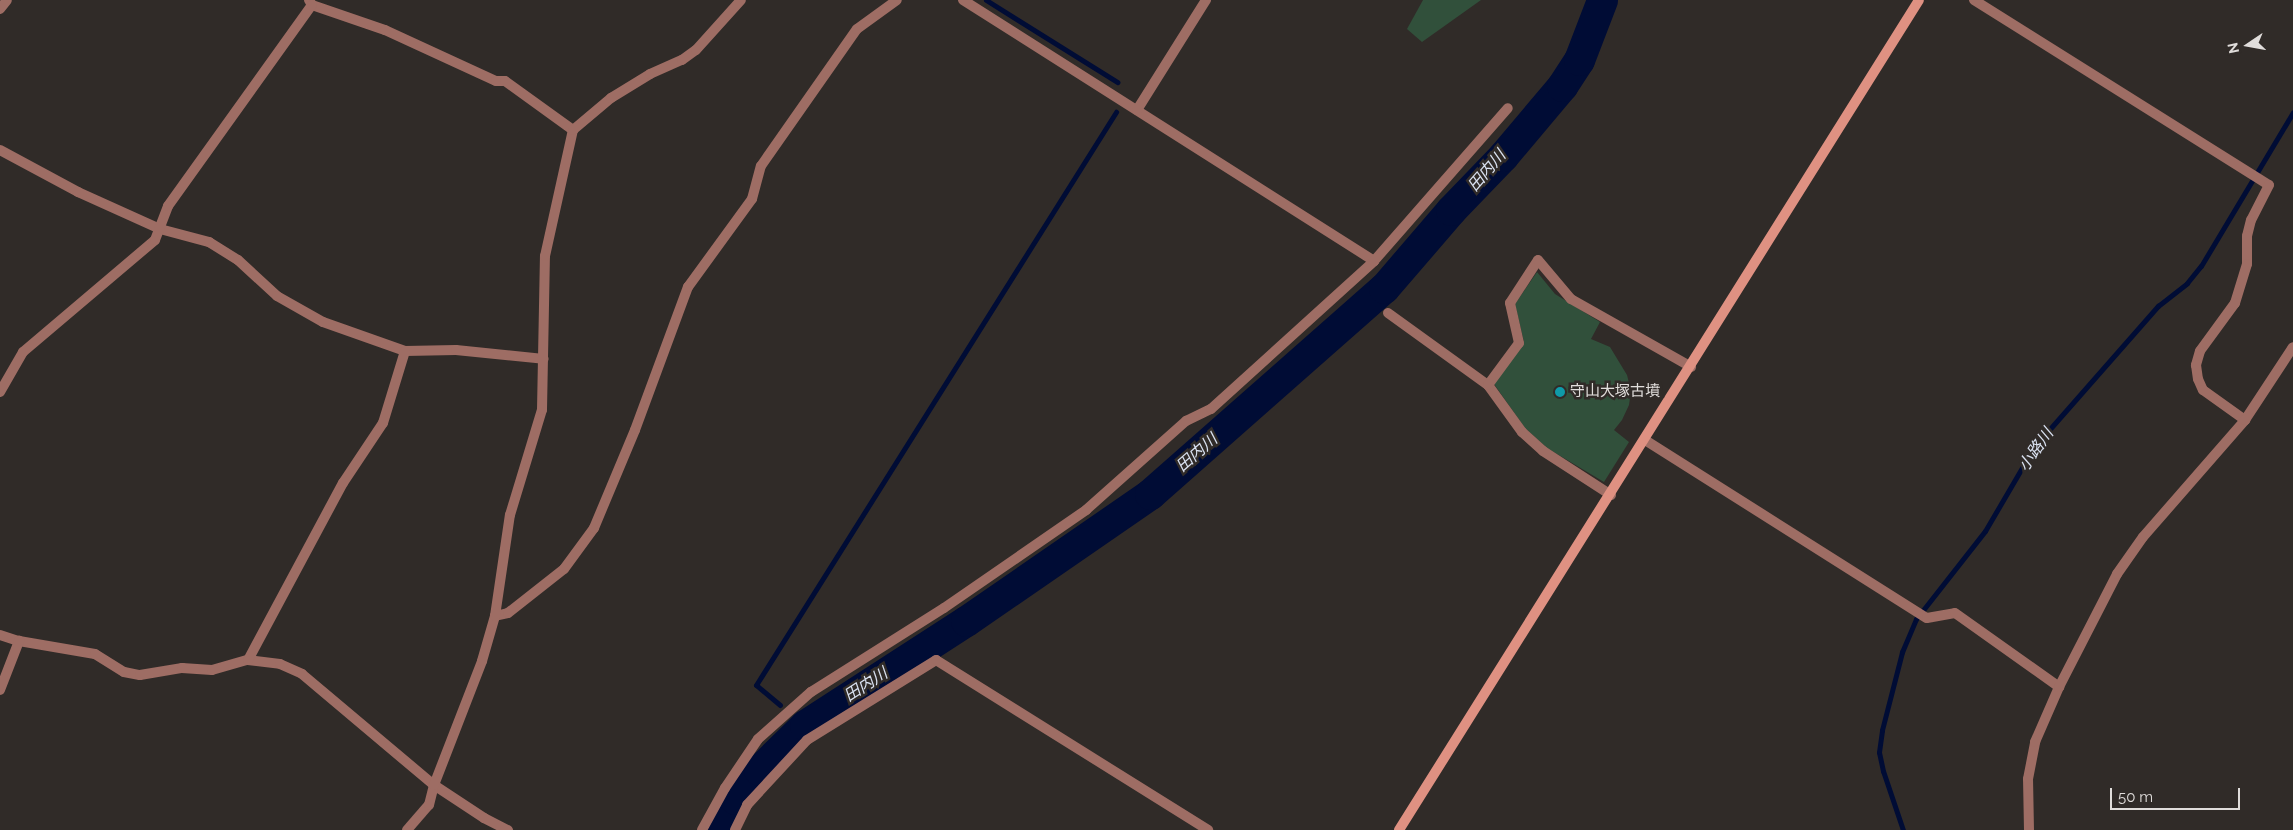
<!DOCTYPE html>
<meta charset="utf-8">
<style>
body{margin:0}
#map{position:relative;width:2293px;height:830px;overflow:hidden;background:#302b28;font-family:Raleway,"Noto Sans JP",sans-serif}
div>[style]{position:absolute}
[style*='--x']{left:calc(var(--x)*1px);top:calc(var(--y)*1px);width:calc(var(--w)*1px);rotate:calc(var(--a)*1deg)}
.green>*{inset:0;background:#31503b}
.stream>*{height:5px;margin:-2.5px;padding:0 2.5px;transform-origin:2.5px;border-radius:2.5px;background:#000c35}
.river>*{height:31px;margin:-15.5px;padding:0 15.5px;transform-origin:15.5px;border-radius:15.5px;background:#000c35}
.street>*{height:10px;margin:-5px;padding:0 5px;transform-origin:5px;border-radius:5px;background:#9e6d64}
.secondary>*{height:10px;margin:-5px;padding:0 5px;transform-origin:5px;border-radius:5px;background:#df9182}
.dots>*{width:14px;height:14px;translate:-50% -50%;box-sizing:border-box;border:2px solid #302b28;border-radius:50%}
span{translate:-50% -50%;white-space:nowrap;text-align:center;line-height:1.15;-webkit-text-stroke:5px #302b28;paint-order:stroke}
.poi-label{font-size:15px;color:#e0dddb}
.left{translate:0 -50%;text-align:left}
.water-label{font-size:16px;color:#dbe3f2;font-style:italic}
.north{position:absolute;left:2223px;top:20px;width:50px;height:50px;-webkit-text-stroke:4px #302b28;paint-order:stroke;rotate:258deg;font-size:14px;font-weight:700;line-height:20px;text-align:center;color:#e0dddb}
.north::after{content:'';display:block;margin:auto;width:18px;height:22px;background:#e0dddb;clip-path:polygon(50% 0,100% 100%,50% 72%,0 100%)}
.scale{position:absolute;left:2110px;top:788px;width:130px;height:22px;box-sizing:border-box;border:2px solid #e0dddb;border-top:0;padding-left:6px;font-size:15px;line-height:18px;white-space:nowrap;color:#e0dddb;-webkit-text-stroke:4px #302b28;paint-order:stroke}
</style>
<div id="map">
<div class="green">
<div style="clip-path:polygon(1423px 0,1481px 0,1422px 42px,1407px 29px)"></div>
<div style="clip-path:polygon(1537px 272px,1555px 294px,1600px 322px,1591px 339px,1610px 347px,1627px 375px,1631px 391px,1629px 405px,1622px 420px,1614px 430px,1629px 442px,1604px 482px,1547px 448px,1525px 428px,1494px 384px,1524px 342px,1515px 304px)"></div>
</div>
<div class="stream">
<div style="--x:986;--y:0;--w:155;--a:32"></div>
<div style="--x:780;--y:705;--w:31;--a:-140"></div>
<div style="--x:756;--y:685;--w:677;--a:-57.86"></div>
<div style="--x:795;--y:717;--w:13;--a:39"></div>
<div style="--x:1903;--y:830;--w:62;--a:-108.7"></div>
<div style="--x:1883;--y:771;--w:19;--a:-102"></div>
<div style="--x:1879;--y:752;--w:22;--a:-82"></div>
<div style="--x:1882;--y:730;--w:81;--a:-75.6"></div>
<div style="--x:1902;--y:652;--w:36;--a:-67"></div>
<div style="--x:1916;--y:619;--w:112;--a:-51.9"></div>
<div style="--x:1985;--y:531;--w:97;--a:-59.7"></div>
<div style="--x:2034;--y:447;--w:188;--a:-48.7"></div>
<div style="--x:2158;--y:306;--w:37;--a:-38"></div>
<div style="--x:2187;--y:283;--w:22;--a:-51"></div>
<div style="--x:2201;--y:266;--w:179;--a:-59.1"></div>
</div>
<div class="river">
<div style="--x:721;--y:830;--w:34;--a:-66"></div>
<div style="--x:735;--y:799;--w:38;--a:-50"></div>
<div style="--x:759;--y:770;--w:64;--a:-44.4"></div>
<div style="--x:805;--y:725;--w:192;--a:-32.9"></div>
<div style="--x:966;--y:621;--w:224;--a:-34.6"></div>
<div style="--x:1150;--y:494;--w:312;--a:-41.4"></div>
<div style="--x:1384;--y:288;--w:103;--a:-49.3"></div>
<div style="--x:1451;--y:210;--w:75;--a:-46.1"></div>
<div style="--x:1503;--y:156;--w:92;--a:-49.9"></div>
<div style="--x:1562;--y:86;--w:31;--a:-57"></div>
<div style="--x:1579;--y:60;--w:64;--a:-69"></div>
</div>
<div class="street">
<div style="--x:309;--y:0;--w:6;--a:59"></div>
<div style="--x:312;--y:5;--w:77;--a:18.9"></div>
<div style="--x:385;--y:30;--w:122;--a:24.7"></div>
<div style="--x:496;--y:81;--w:9;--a:0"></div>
<div style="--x:505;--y:81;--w:84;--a:35.8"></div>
<div style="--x:963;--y:0;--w:487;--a:32.4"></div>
<div style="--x:1974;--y:0;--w:348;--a:32.1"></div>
<div style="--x:2269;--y:185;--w:39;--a:117"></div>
<div style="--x:2251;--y:220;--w:16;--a:104"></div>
<div style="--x:2247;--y:236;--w:28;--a:90"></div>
<div style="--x:2247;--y:264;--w:41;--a:107.1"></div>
<div style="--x:2235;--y:303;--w:59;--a:126.1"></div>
<div style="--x:2200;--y:351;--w:15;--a:106"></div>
<div style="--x:2196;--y:365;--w:14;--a:82"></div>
<div style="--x:2198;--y:379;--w:12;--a:66"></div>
<div style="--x:2203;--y:390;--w:52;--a:35.5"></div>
<div style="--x:0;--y:9;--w:11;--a:-52"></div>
<div style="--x:1137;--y:110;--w:130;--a:-57.9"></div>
<div style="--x:0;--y:150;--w:89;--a:28.3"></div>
<div style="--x:78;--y:192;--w:90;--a:24.3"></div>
<div style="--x:160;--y:229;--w:51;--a:14.9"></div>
<div style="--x:209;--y:242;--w:34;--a:32"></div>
<div style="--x:238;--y:260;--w:53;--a:42.7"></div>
<div style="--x:277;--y:296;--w:53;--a:29.5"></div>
<div style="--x:323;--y:322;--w:87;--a:19.5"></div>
<div style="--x:405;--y:351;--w:51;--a:-1.1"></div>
<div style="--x:456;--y:350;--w:88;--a:5.8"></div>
<div style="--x:1388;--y:313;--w:123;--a:35.8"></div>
<div style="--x:1488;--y:385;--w:58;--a:54.1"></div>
<div style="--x:1522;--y:432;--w:28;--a:42"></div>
<div style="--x:1543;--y:451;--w:81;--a:32.9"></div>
<div style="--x:1488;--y:385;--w:52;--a:-53.6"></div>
<div style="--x:1519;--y:343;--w:41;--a:-102.7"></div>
<div style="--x:1510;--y:303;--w:51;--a:-56.9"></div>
<div style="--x:1538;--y:260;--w:51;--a:49.8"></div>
<div style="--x:1571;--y:299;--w:138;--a:29.5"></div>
<div style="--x:0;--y:392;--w:46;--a:-60.1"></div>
<div style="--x:23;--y:352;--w:173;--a:-40.3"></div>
<div style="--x:155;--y:240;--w:36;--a:-69"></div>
<div style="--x:168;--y:206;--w:247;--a:-54.4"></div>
<div style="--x:1645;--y:440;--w:333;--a:32.3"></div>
<div style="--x:1927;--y:618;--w:28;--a:-10"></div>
<div style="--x:1955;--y:613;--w:128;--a:35.4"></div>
<div style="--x:495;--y:616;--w:13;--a:-13"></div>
<div style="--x:508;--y:613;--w:71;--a:-38.2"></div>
<div style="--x:564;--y:569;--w:51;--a:-53.8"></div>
<div style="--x:594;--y:528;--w:106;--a:-67.3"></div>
<div style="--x:635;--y:430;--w:153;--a:-69.7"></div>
<div style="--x:688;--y:287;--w:109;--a:-54"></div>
<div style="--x:752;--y:199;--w:34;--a:-75"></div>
<div style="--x:761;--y:166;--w:167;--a:-55"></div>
<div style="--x:857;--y:29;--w:49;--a:-35.9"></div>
<div style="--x:0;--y:635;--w:20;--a:18"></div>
<div style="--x:19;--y:641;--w:77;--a:9.7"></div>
<div style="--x:95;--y:654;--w:34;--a:32"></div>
<div style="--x:124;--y:672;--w:16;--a:11"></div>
<div style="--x:140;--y:675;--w:43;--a:-9.5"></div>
<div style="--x:182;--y:668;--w:30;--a:4"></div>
<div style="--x:212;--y:670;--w:37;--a:-16"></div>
<div style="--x:248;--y:660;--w:32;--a:7"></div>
<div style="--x:280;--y:664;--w:24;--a:24"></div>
<div style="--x:302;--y:674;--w:172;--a:40.1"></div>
<div style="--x:434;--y:785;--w:60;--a:33.4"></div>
<div style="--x:484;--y:818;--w:27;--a:27"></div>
<div style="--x:248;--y:660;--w:201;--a:-61.8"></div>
<div style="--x:343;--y:483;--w:72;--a:-56.3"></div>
<div style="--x:383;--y:423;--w:75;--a:-73"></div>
<div style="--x:0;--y:690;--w:53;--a:-68.8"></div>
<div style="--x:407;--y:830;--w:33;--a:-49"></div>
<div style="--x:429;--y:805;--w:21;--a:-76"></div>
<div style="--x:434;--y:785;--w:133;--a:-68.8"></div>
<div style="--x:482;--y:661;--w:47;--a:-73.9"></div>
<div style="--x:495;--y:616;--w:102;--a:-81.6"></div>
<div style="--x:510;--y:515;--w:110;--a:-73.1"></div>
<div style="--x:542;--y:410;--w:154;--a:-88.9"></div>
<div style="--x:545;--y:256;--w:129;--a:-77.5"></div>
<div style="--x:573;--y:130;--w:50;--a:-40.1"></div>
<div style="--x:611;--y:98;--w:46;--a:-31.6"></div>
<div style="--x:650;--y:74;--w:35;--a:-24"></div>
<div style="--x:682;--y:60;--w:17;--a:-36"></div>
<div style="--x:696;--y:50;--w:67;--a:-48"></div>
<div style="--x:702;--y:830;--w:48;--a:-61.3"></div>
<div style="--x:725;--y:788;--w:59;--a:-56"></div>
<div style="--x:758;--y:739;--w:71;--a:-41.6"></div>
<div style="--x:811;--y:692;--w:157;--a:-32.3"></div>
<div style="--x:944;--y:608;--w:173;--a:-34.6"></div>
<div style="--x:1086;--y:510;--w:134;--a:-41.7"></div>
<div style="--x:1186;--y:421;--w:28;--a:-26"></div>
<div style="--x:1211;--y:409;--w:220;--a:-42.2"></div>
<div style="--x:1374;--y:261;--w:203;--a:-48.8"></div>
<div style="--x:735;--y:830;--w:28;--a:-64"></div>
<div style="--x:747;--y:805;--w:88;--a:-47.3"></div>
<div style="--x:807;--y:740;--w:152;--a:-31.8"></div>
<div style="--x:936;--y:660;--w:321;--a:32"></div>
<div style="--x:2029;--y:830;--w:51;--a:-91.1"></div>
<div style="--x:2028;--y:779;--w:38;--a:-79"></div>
<div style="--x:2035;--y:742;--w:60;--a:-66.4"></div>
<div style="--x:2059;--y:687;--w:127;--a:-62.8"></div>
<div style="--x:2117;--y:574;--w:45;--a:-54.9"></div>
<div style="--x:2143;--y:537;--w:155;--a:-48.9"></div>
<div style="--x:2245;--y:420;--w:87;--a:-56.7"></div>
</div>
<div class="secondary">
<div style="--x:1399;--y:830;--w:979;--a:-57.93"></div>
</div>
<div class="dots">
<div style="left:1560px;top:392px;background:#0f9aa8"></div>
</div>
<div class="poi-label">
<span class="left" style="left:1570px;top:392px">守山大塚古墳</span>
</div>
<div class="water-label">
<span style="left:1487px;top:171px;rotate:-49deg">田内川</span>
<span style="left:2036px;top:450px;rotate:-55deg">小路川</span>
<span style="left:1197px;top:453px;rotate:-41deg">田内川</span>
<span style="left:866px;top:685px;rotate:-33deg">田内川</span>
</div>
<div class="north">N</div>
<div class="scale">50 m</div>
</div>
